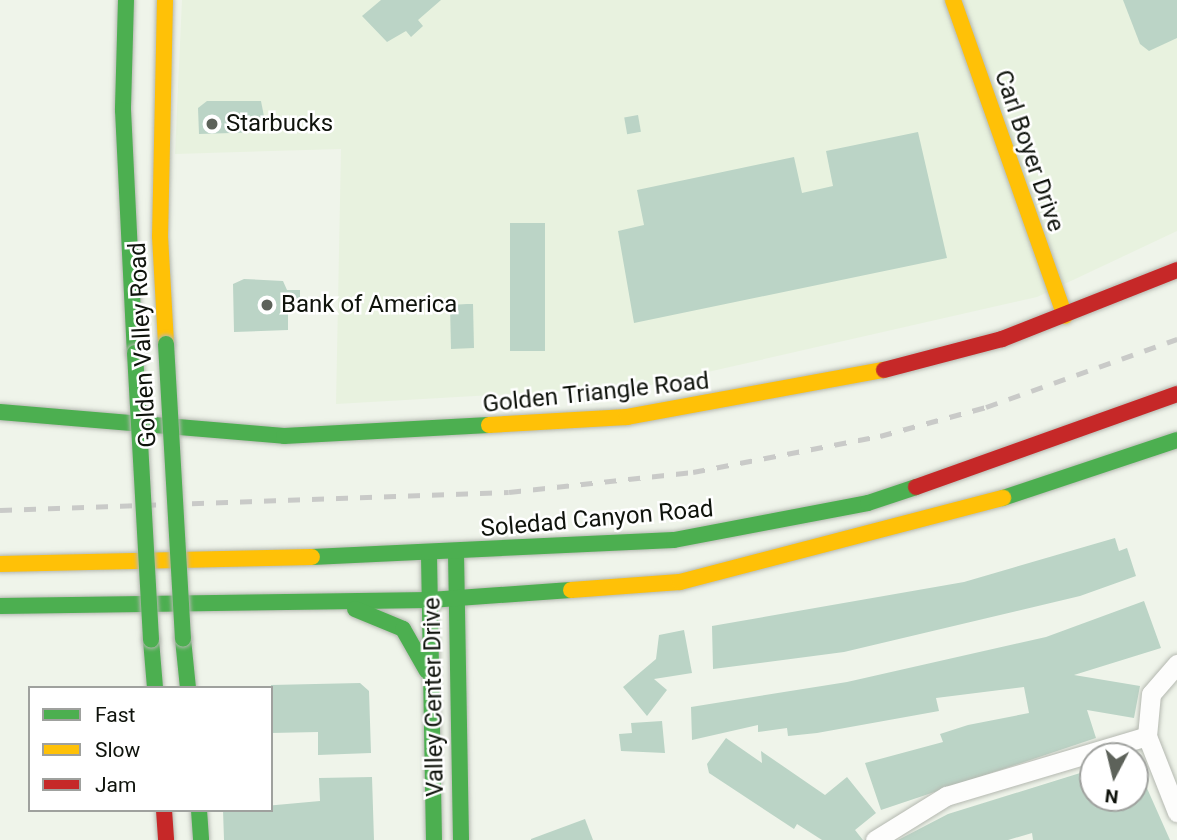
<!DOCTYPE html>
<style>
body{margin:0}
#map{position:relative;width:1177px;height:840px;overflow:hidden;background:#eff4ea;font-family:Roboto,sans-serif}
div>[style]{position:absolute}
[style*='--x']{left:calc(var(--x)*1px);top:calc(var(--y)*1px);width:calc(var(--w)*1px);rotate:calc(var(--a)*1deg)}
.built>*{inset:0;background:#e8f2df}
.building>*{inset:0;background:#bbd4c6;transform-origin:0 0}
.roads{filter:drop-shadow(0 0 2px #b4b8b0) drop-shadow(0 0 2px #b4b8b0)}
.street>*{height:19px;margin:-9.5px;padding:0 9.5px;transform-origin:9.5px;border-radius:9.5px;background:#fdfdfc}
.fast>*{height:16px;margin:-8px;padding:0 8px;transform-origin:8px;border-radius:8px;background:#4caf50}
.slow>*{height:16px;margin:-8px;padding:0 8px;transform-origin:8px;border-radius:8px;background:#ffc107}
.jam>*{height:16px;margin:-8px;padding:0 8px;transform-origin:8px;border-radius:8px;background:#c62828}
.rail>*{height:4.5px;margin-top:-2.25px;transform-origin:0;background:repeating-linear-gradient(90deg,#c9cac8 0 12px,transparent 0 24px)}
.bridges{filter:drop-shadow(0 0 2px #b4b8b0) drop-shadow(0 0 2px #b4b8b0)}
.fast-bridge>*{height:16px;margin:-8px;padding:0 8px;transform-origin:8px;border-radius:8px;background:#4caf50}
.dots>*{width:19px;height:19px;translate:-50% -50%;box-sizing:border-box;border:4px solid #fff;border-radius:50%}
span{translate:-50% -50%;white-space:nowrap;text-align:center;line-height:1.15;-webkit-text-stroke:5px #fff;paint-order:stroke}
.poi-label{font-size:24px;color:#0f130c}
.left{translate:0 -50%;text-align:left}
.street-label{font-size:24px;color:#0f130c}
.legend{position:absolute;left:28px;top:686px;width:245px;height:126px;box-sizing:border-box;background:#fff;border:2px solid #9fa19e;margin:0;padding:9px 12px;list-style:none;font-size:21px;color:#0f130c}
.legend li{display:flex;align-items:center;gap:14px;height:35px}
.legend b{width:35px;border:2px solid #9fa19e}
.north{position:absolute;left:1079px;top:742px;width:70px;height:70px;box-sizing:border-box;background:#fff;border:2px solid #9fa19e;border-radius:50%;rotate:187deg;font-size:19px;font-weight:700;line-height:28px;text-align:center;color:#0f130c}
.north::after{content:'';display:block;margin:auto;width:24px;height:32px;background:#5d625a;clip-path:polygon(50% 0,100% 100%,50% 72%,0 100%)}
</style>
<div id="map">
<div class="built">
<div style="clip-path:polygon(182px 0,1177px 0,1177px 231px,1037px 297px,646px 386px,336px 404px,341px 149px,175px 154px)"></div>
</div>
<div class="building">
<div style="clip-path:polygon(381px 0,441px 0,418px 20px,423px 26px,411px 37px,406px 31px,387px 42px,362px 16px)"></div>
<div style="clip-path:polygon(1123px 0,1177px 0,1177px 38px,1149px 51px,1140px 44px)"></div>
<div style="clip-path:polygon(207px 101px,261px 101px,267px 132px,199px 134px,198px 108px)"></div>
<div style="left:638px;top:115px;width:17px;height:14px;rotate:80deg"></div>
<div style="clip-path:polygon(918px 132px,947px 258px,634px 323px,618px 231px,644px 225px,637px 190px,794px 157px,802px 193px,833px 186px,826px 151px)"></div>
<div style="left:510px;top:223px;width:35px;height:128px"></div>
<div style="clip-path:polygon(244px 279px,283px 281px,287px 290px,300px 290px,300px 310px,288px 310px,288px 330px,234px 332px,233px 284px)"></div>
<div style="clip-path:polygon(467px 304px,473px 304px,474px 348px,451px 349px,450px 305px)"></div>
<div style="clip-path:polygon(1115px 538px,1119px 551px,1127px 548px,1136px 576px,1080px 596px,844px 652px,713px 669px,712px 626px,964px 582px)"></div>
<div style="clip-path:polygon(1144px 601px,1161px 648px,1074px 675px,1140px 686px,1134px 718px,1087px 710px,1096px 738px,881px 810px,865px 763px,943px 742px,940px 734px,968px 725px,1029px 713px,1024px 687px,936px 698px,939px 711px,817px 733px,788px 736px,787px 728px,758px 732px,758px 725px,692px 740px,691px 707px,847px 682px,1046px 637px)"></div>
<div style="clip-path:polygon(684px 630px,692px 673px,654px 679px,667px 690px,647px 716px,623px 687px,656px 659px,659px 635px)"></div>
<div style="clip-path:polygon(360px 683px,369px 691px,371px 753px,318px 755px,318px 732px,271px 733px,271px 685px)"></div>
<div style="clip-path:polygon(662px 721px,665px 753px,621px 751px,619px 734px,632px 733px,631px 723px)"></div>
<div style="clip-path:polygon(726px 738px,762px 763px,761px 751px,825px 795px,847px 777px,876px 813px,855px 830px,863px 840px,822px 840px,797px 824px,794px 829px,709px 773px,707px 764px)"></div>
<div style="clip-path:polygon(1138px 768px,1170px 840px,1033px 840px,1032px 833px,1008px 840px,898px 840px,948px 814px,1093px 769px,1093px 798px,1135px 798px)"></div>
<div style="clip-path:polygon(372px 777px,374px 840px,224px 840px,223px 810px,320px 801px,319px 778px)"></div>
<div style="clip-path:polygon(585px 819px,593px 840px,531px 840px,531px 839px)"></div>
</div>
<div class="roads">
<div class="street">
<div style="--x:1147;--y:736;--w:82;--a:68.5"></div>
<div style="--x:875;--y:840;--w:84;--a:-31.8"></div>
<div style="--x:946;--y:796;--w:210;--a:-16.6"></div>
<div style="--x:1147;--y:736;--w:42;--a:-84.6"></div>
<div style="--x:1151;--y:694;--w:40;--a:-49"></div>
</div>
<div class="fast">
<div style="--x:126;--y:0;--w:110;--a:91.6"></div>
<div style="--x:123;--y:110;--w:243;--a:87.2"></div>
<div style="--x:0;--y:412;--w:285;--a:4.8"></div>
<div style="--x:284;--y:436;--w:205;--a:-3.1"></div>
<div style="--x:1003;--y:498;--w:183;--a:-18.4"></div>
<div style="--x:456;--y:553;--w:287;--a:89"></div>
<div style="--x:429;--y:555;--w:285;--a:89"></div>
<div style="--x:312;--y:557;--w:362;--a:-2.7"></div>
<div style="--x:674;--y:540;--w:197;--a:-10.8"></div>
<div style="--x:868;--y:503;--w:51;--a:-18.4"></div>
<div style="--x:0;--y:606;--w:430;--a:-0.8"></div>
<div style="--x:430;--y:600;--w:141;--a:-4.1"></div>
<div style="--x:355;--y:609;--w:52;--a:22.6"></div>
<div style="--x:403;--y:629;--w:48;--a:60.3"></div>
<div style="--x:183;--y:639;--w:49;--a:84.2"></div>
<div style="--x:151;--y:640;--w:48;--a:85.2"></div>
<div style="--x:199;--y:810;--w:30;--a:86"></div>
</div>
<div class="slow">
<div style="--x:165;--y:0;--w:236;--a:91.2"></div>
<div style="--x:160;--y:236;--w:108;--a:86.8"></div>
<div style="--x:953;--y:0;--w:335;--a:70.5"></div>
<div style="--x:489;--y:425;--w:138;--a:-3.3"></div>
<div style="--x:627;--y:417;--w:261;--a:-10.4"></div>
<div style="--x:0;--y:564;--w:312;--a:-1.3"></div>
<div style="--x:571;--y:590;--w:109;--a:-4.2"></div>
<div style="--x:680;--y:582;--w:334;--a:-14.6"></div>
</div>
<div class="jam">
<div style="--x:884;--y:370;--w:122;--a:-14.7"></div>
<div style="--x:1002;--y:339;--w:188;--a:-21.5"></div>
<div style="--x:916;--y:487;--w:277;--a:-19.6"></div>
<div style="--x:164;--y:810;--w:30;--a:86"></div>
</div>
</div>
<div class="rail">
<div style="--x:0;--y:510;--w:509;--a:-2.03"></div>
<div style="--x:509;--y:492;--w:185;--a:-6.2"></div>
<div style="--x:693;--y:472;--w:190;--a:-10.9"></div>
<div style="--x:880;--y:436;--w:110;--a:-15.3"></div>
<div style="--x:986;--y:407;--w:203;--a:-19.6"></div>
</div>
<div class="bridges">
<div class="fast-bridge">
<div style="--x:166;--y:344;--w:295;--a:86.7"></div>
<div style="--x:135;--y:353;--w:287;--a:86.8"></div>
</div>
</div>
<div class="dots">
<div style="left:212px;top:124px;background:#5d625a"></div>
<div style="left:267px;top:305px;background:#5d625a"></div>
</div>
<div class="poi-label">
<span class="left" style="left:226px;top:124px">Starbucks</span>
<span class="left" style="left:281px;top:305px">Bank of America</span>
</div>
<div class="street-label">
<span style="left:1029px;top:151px;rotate:71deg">Carl Boyer Drive</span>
<span style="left:143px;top:345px;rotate:-93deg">Golden Valley Road</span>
<span style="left:596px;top:393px;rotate:-6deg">Golden Triangle Road</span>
<span style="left:597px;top:519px;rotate:-5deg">Soledad Canyon Road</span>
<span style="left:434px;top:697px;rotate:-91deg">Valley Center Drive</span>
</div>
<ul class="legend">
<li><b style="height:9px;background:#4caf50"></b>Fast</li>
<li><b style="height:9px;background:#ffc107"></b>Slow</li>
<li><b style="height:9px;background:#c62828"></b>Jam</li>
</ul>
<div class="north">N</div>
</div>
